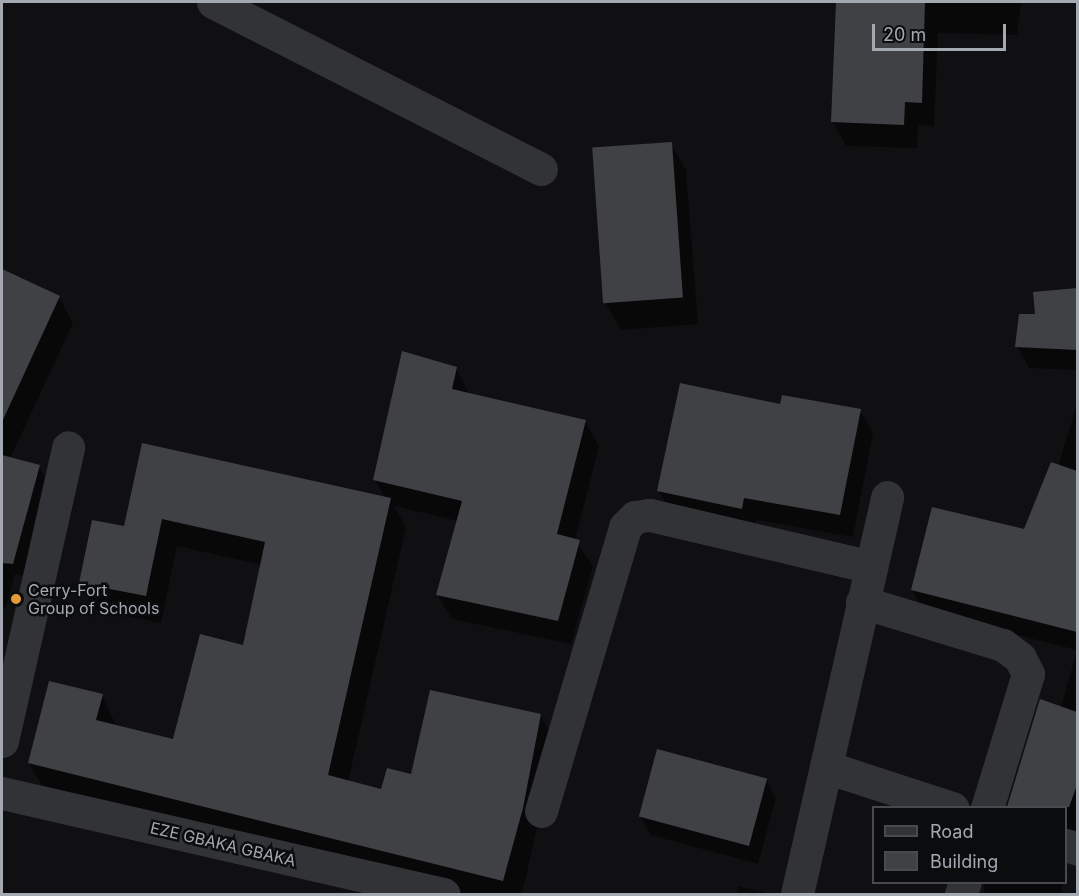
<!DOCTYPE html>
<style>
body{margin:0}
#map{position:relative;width:1079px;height:896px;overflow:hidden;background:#101012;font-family:Inter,sans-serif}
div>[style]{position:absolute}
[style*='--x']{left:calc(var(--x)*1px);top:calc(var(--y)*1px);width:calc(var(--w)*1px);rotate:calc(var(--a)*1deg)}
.shadow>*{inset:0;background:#0007;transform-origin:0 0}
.building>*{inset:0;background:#3f4145;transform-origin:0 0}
.minor>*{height:33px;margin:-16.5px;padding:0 16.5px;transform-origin:16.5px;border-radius:16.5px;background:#323336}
.dots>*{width:16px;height:16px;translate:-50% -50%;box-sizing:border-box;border:3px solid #0b0c0d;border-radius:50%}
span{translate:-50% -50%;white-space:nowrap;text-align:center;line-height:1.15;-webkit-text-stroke:5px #0b0c0d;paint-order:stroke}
.poi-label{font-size:16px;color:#a3a8b1}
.left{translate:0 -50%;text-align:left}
.street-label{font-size:16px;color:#a3a8b1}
.frame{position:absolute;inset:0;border:3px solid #a3a8b1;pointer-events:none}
.legend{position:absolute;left:872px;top:806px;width:195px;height:78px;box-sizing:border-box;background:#0b0c0d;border:2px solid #484a4f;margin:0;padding:8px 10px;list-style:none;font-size:18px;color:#a3a8b1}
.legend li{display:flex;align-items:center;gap:12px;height:30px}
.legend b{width:30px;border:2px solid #484a4f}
.scale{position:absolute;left:872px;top:24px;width:134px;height:27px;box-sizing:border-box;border:3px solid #a3a8b1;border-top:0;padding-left:8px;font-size:18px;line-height:21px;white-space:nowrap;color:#a3a8b1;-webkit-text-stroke:4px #0b0c0d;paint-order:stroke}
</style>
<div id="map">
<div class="shadow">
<div style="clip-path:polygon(837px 2px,1020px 2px,1021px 3px,1017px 35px,938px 33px,934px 126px,918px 125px,917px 148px,846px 146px,833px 122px)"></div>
<div style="clip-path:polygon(671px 144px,686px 170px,698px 324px,621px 330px,606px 304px)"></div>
<div style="clip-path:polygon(2px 271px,59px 297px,73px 323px,10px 459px,39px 466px,53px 492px,30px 578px,15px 574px,6px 609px,2px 607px)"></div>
<div style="clip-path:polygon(1035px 294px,1078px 306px,1078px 370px,1029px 368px,1017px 346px,1037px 316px)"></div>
<div style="clip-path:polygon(456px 369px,470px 395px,585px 421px,599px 446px,575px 540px,593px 566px,571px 644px,452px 619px,437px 595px,458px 521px,394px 506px,406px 527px,348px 782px,382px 791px,540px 715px,556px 742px,522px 894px,463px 894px,45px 791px,29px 763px,102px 696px,117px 727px,174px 741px,244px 647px,262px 565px,177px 546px,161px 623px,97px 610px,81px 583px,125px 528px,144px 445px,385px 498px,375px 480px)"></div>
<div style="clip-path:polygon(1078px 401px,1078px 839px,1066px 856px,1066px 808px,1008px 808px,1041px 701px,1061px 707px,1077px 650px,925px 612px,912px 590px,1025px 531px,1058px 466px)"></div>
<div style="clip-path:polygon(781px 405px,860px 410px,873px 433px,853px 537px,756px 520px,754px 531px,672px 514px,659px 491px)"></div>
<div style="clip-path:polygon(766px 780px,776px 798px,758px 864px,651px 835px,640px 816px)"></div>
<div style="left:984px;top:882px;width:78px;height:12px"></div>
<div style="clip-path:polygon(738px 886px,772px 894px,773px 894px,736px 894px)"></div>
</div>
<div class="building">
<div style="clip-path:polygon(836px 2px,925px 2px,922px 103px,905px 102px,904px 125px,831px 122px)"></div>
<div style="left:672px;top:142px;width:156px;height:80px;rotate:86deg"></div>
<div style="clip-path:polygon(2px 269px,60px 296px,2px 422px)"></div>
<div style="clip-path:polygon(1077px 288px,1077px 350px,1015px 347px,1019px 314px,1035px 314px,1033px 292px)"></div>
<div style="clip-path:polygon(402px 351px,457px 367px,452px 389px,586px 420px,557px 534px,580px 540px,558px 621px,436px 595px,462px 501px,373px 480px)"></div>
<div style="clip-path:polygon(680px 383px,780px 404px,782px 395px,861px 409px,840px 515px,744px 498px,742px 509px,657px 491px)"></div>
<div style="clip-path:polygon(142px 443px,391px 498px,328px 775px,381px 789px,387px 768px,411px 774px,430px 690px,541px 714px,523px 808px,503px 881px,28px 763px,49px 681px,103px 694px,96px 720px,173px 739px,200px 634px,243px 645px,265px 542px,162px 519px,146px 596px,79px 583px,92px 520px,124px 526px)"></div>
<div style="clip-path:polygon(2px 455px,40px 465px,13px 564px,2px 563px)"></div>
<div style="clip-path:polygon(1051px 462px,1077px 471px,1077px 632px,911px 590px,932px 507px,1024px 529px)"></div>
<div style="clip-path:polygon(1040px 699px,1077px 712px,1077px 785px,1069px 807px,1007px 807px)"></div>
<div style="left:657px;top:749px;width:114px;height:70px;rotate:15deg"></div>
</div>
<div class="minor">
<div style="--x:213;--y:2;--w:368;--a:27"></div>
<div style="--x:862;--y:602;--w:147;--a:17"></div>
<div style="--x:1003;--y:645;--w:21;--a:37"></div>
<div style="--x:1020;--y:658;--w:18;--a:63"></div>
<div style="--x:1028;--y:674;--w:140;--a:107"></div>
<div style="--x:2;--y:741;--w:301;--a:-77.3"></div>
<div style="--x:826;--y:767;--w:133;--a:18"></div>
<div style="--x:2;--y:793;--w:453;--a:12.9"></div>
<div style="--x:541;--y:811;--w:296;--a:-73.5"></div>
<div style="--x:625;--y:527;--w:14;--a:-45"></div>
<div style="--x:635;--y:517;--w:15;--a:-8"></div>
<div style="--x:650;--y:515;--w:227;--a:13.2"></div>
<div style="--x:1066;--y:845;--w:13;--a:18"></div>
<div style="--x:797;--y:894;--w:407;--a:-77.2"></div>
<div style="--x:961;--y:894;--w:13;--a:-72"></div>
</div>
<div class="dots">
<div style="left:16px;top:599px;background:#e19c39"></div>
</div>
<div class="poi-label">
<span class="left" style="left:28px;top:599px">Cerry-Fort<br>Group of Schools</span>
</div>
<div class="street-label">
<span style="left:223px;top:844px;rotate:13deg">EZE GBAKA GBAKA</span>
</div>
<div class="frame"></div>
<ul class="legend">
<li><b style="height:8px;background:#323336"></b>Road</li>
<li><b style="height:16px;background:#3f4145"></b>Building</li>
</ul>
<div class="scale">20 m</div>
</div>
